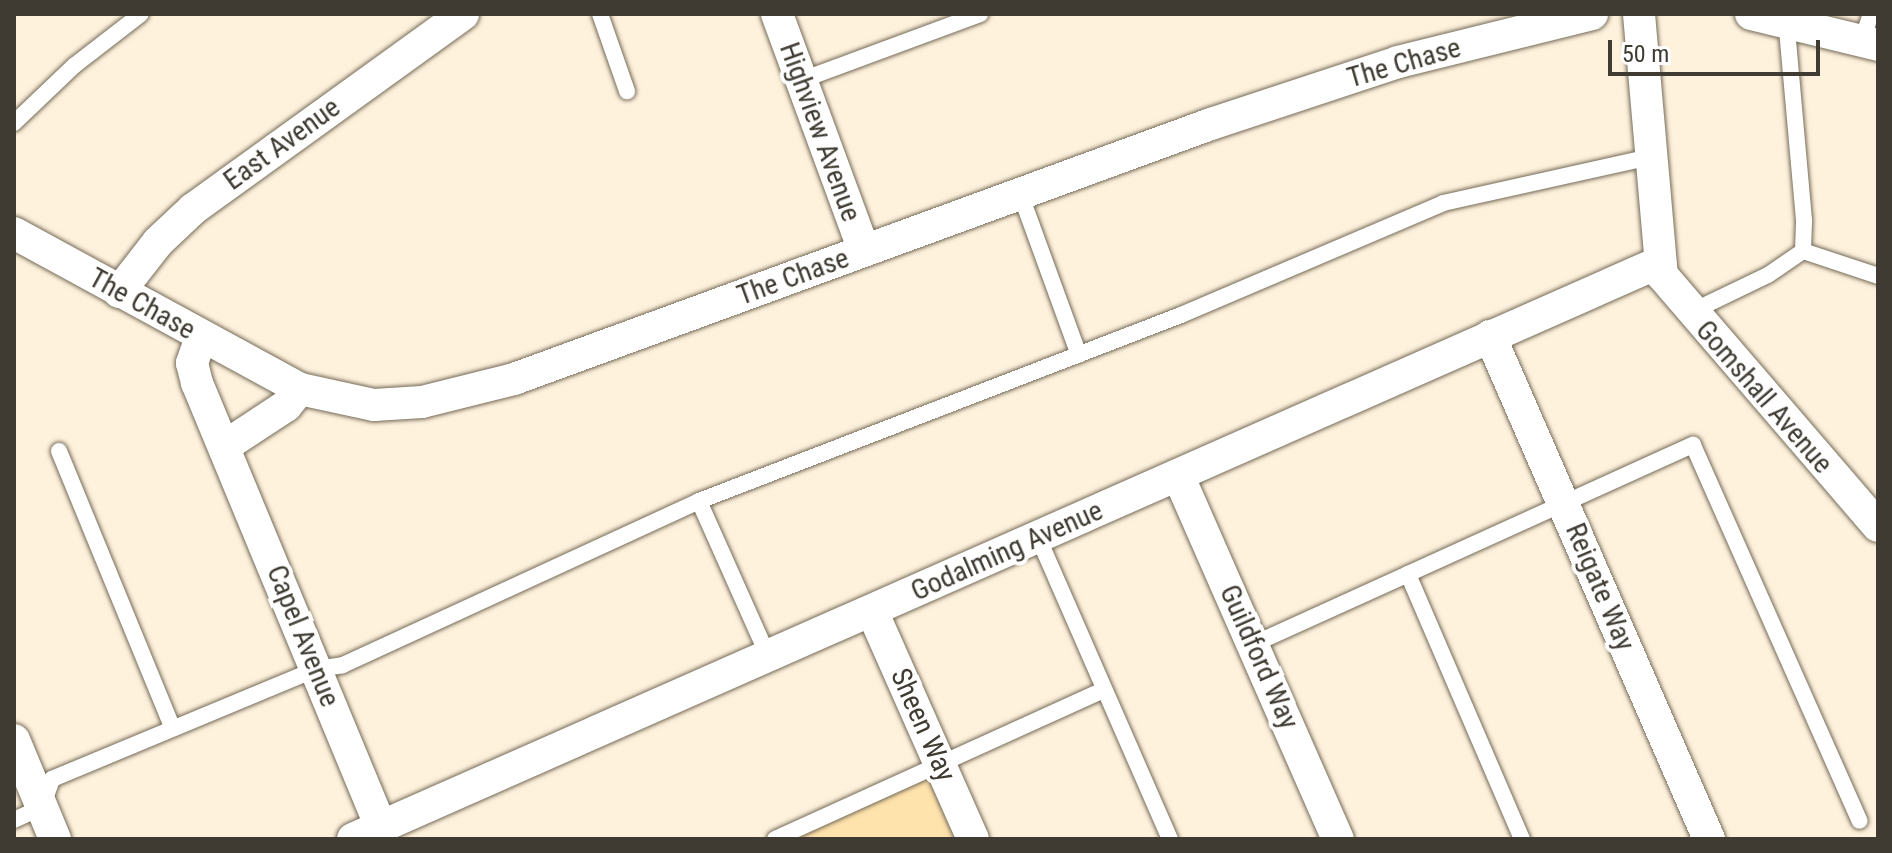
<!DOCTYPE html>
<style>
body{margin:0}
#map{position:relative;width:1892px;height:853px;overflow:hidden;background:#fef2dd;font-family:"Roboto Condensed",sans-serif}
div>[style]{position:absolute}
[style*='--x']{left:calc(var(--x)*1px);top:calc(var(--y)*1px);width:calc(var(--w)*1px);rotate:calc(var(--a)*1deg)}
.green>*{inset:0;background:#ffe3ac}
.roads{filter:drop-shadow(0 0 2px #746a57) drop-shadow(0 0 2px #746a57)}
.service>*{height:16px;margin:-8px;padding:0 8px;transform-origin:8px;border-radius:8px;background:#fff}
.minor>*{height:32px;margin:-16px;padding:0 16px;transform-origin:16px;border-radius:16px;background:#fff}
span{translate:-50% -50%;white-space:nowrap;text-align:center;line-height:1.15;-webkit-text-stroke:8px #fff;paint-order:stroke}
.street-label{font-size:28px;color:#3f3b32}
.frame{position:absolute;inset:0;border:16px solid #3f3b32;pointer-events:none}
.scale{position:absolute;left:1608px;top:40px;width:212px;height:36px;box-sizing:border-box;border:4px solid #3f3b32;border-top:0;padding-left:10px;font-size:24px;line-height:28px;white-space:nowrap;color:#3f3b32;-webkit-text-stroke:6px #fff;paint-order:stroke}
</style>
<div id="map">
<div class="green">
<div style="clip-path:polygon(941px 765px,973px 839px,778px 839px)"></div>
</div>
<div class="roads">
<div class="service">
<div style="--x:600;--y:14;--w:82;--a:70.7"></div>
<div style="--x:1862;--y:40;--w:28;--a:-71"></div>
<div style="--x:802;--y:80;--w:190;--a:-20.3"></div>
<div style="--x:14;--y:123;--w:84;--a:-43.6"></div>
<div style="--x:75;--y:65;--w:83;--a:-37.7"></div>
<div style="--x:1020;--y:193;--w:172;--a:70"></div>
<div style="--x:1803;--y:251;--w:79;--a:18.4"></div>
<div style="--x:1691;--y:312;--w:85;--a:-25.7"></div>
<div style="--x:1768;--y:275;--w:42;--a:-34.4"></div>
<div style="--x:1803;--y:251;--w:31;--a:-88"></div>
<div style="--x:1804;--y:220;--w:201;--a:-95.1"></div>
<div style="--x:59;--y:451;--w:298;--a:67.7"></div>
<div style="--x:699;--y:501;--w:170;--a:66"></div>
<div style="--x:1038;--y:537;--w:330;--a:66.4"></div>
<div style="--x:1254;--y:644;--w:169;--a:-24.4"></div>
<div style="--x:14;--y:820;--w:31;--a:-25"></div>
<div style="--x:42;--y:807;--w:30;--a:-70"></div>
<div style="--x:52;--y:779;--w:286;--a:-22.6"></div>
<div style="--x:316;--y:669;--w:27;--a:-8"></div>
<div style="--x:343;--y:665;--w:392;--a:-24.7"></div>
<div style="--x:699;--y:501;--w:517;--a:-21.1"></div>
<div style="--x:1181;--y:315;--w:285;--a:-23.1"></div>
<div style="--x:1443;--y:203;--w:213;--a:-12.5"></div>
<div style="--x:775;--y:839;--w:361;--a:-24.4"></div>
<div style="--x:1522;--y:839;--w:288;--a:-113.3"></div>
<div style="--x:1408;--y:574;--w:313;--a:-24.4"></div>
<div style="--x:1693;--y:445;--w:411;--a:66.1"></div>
</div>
<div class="minor">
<div style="--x:777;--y:14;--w:252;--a:69.8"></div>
<div style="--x:1639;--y:14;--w:262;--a:85"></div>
<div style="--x:1662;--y:275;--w:331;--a:49.3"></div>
<div style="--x:1751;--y:14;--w:131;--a:13.7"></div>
<div style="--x:14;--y:233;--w:326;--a:28.6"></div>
<div style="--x:300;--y:389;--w:76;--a:12.2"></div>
<div style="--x:374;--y:405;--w:48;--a:-3.6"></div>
<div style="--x:422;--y:402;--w:95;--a:-14"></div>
<div style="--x:514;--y:379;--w:742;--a:-20.1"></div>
<div style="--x:1211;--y:124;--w:197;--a:-18.3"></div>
<div style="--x:1398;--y:62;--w:200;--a:-13.9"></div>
<div style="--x:119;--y:292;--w:63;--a:-52"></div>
<div style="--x:158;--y:242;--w:48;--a:-43.3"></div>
<div style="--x:193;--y:209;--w:333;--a:-35.8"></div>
<div style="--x:1490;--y:336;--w:549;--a:66.47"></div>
<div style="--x:201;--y:337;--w:28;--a:109"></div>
<div style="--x:192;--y:363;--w:21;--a:76"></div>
<div style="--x:197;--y:383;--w:481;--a:67.5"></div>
<div style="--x:225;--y:446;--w:73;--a:-33.3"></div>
<div style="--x:286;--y:406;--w:22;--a:-51"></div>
<div style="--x:1178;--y:475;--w:398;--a:66.3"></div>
<div style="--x:872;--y:611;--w:249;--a:66.1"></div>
<div style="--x:14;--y:740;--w:107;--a:67.5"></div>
<div style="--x:353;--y:839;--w:1429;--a:-23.82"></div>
</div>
</div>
<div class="street-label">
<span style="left:1404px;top:63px;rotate:-16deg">The Chase</span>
<span style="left:820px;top:132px;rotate:70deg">Highview Avenue</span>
<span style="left:282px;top:144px;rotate:-36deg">East Avenue</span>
<span style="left:793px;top:277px;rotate:-20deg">The Chase</span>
<span style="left:142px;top:304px;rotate:29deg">The Chase</span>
<span style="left:1764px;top:397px;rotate:49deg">Gomshall Avenue</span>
<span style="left:1007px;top:551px;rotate:-24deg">Godalming Avenue</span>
<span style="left:1600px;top:587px;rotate:67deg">Reigate Way</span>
<span style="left:303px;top:636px;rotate:68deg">Capel Avenue</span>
<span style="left:1259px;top:657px;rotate:66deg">Guildford Way</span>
<span style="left:923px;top:725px;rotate:66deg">Sheen Way</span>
</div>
<div class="frame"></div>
<div class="scale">50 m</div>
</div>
